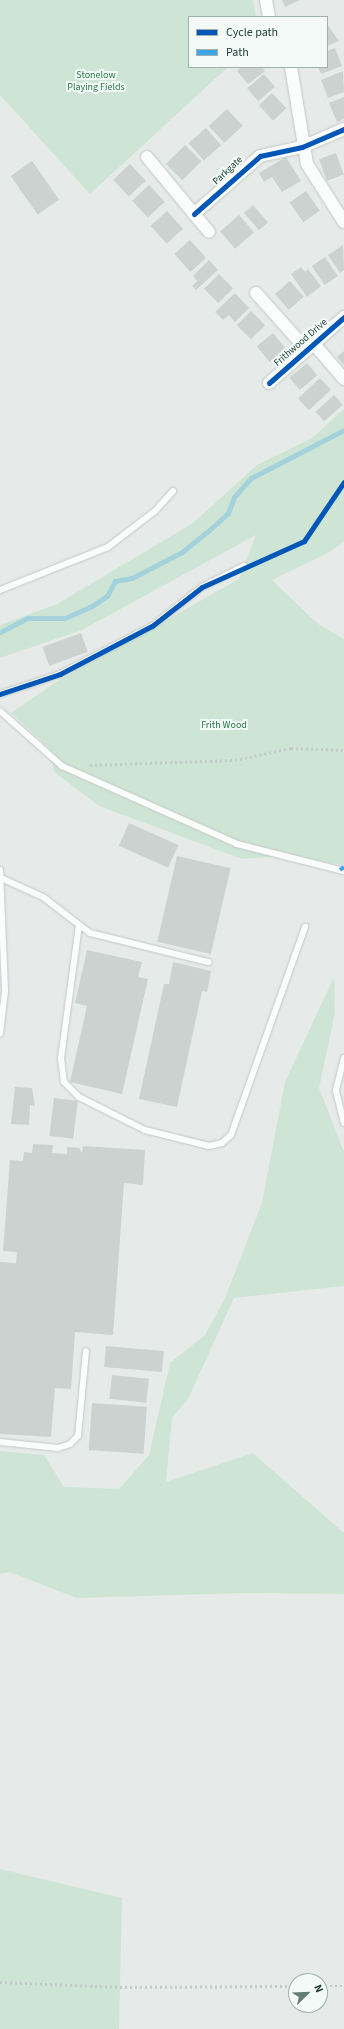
<!DOCTYPE html>
<style>
body{margin:0}
#map{position:relative;width:344px;height:2029px;overflow:hidden;background:#e6ebe9;font-family:"Source Sans 3",sans-serif}
div>[style]{position:absolute}
[style*='--x']{left:calc(var(--x)*1px);top:calc(var(--y)*1px);width:calc(var(--w)*1px);rotate:calc(var(--a)*1deg)}
.green>*{inset:0;background:#cee5d6}
.stream>*{height:5px;margin:-2.5px;padding:0 2.5px;transform-origin:2.5px;border-radius:2.5px;background:#a4d2dc}
.building>*{inset:0;background:#ccd2d0;transform-origin:0 0}
.path>*{height:2.5px;margin-top:-1.25px;transform-origin:0;background:repeating-linear-gradient(90deg,#c2cbc9 0 2px,transparent 0 5px)}
.roads{filter:drop-shadow(0 0 1px #c3c8c6) drop-shadow(0 0 1px #c3c8c6)}
.lane>*{height:6px;margin:-3px;padding:0 3px;transform-origin:3px;border-radius:3px;background:#fbfcfc}
.street>*{height:12px;margin:-6px;padding:0 6px;transform-origin:6px;border-radius:6px;background:#fbfcfc}
.quiet>*{height:4px;margin-top:-2px;transform-origin:0;background:repeating-linear-gradient(90deg,#3ea4ec 0 8px,transparent 0 12px)}
.cycleway>*{height:5px;margin:-2.5px;padding:0 2.5px;transform-origin:2.5px;border-radius:2.5px;background:#0057b8}
span{translate:-50% -50%;white-space:nowrap;text-align:center;line-height:1.15;-webkit-text-stroke:4px #f4faf7;paint-order:stroke}
.park-label{font-size:10px;color:#287b4b}
.street-label{font-size:10px;color:#214139}
.legend{position:absolute;left:188px;top:16px;width:140px;height:52px;box-sizing:border-box;background:#f4faf7;border:1px solid #a0b0ab;margin:0;padding:5px 7px;list-style:none;font-size:12px;color:#214139}
.legend li{display:flex;align-items:center;gap:8px;height:20px}
.legend b{width:20px;border:1px solid #a0b0ab}
.north{position:absolute;left:288px;top:1973px;width:40px;height:40px;box-sizing:border-box;background:#f4faf7;border:1px solid #a0b0ab;border-radius:50%;rotate:67deg;font-size:11px;font-weight:700;line-height:16px;text-align:center;color:#214139}
.north::after{content:'';display:block;margin:auto;width:14px;height:18px;background:#667c77;clip-path:polygon(50% 0,100% 100%,50% 72%,0 100%)}
</style>
<div id="map">
<div class="green">
<div style="clip-path:polygon(0 0,253px 0,256px 17px,189px 17px,189px 67px,228px 67px,90px 194px,0 95px)"></div>
<div style="clip-path:polygon(344px 409px,344px 541px,330px 552px,272px 580px,318px 624px,344px 639px,344px 865px,289px 856px,242px 859px,99px 806px,54px 772px,49px 748px,11px 713px,56px 682px,239px 579px,256px 535px,82px 630px,0 658px,0 625px,57px 604px,193px 523px,257px 465px,312px 438px)"></div>
<div style="clip-path:polygon(334px 977px,335px 1013px,319px 1088px,344px 1152px,344px 1286px,234px 1298px,188px 1399px,172px 1418px,166px 1482px,253px 1453px,344px 1533px,344px 1594px,246px 1593px,77px 1598px,9px 1572px,0 1574px,0 1451px,44px 1455px,64px 1487px,119px 1489px,149px 1455px,170px 1363px,205px 1335px,225px 1298px,262px 1203px,285px 1082px)"></div>
<div style="clip-path:polygon(0 1869px,122px 1898px,119px 2029px,0 2029px)"></div>
</div>
<div class="stream">
<div style="--x:0;--y:632;--w:31;--a:-27"></div>
<div style="--x:28;--y:618;--w:37;--a:0"></div>
<div style="--x:65;--y:618;--w:30;--a:-24"></div>
<div style="--x:92;--y:606;--w:18;--a:-34"></div>
<div style="--x:107;--y:596;--w:17;--a:-62"></div>
<div style="--x:115;--y:581;--w:17;--a:-10"></div>
<div style="--x:132;--y:578;--w:56;--a:-27.5"></div>
<div style="--x:182;--y:552;--w:32;--a:-39"></div>
<div style="--x:207;--y:532;--w:28;--a:-42"></div>
<div style="--x:228;--y:513;--w:17;--a:-69"></div>
<div style="--x:234;--y:497;--w:25;--a:-48"></div>
<div style="--x:251;--y:478;--w:105;--a:-27.3"></div>
</div>
<div class="building">
<div style="clip-path:polygon(282px 0,300px 0,285px 7px)"></div>
<div style="clip-path:polygon(327px 24px,339px 41px,327px 46px)"></div>
<div style="clip-path:polygon(335px 48px,342px 66px,321px 74px,318px 67px,327px 67px,327px 51px)"></div>
<div style="clip-path:polygon(241px 67px,262px 67px,265px 71px,248px 84px,237px 71px)"></div>
<div style="clip-path:polygon(343px 71px,344px 92px,328px 98px,321px 80px)"></div>
<div style="left:264px;top:74px;width:17px;height:22px;rotate:50deg"></div>
<div style="left:272px;top:93px;width:21px;height:18px;rotate:47deg"></div>
<div style="clip-path:polygon(344px 97px,344px 119px,337px 122px,329px 103px)"></div>
<div style="left:227px;top:109px;width:23px;height:25px;rotate:47deg"></div>
<div style="left:206px;top:128px;width:23px;height:23px;rotate:49deg"></div>
<div style="left:185px;top:145px;width:23px;height:27px;rotate:45deg"></div>
<div style="left:336px;top:153px;width:23px;height:18px;rotate:70deg"></div>
<div style="clip-path:polygon(286px 157px,301px 181px,282px 192px,272px 177px,264px 182px,259px 173px)"></div>
<div style="left:32px;top:161px;width:47px;height:26px;rotate:55deg"></div>
<div style="left:130px;top:164px;width:23px;height:23px;rotate:47deg"></div>
<div style="left:149px;top:185px;width:23px;height:23px;rotate:47deg"></div>
<div style="left:306px;top:191px;width:24px;height:20px;rotate:55deg"></div>
<div style="left:253px;top:205px;width:23px;height:12px;rotate:49deg"></div>
<div style="left:167px;top:211px;width:24px;height:22px;rotate:48deg"></div>
<div style="left:239px;top:215px;width:23px;height:25px;rotate:49deg"></div>
<div style="left:190px;top:240px;width:24px;height:21px;rotate:48deg"></div>
<div style="clip-path:polygon(343px 245px,344px 270px,340px 273px,328px 255px)"></div>
<div style="left:325px;top:257px;width:23px;height:16px;rotate:56deg"></div>
<div style="clip-path:polygon(209px 260px,218px 270px,196px 290px,192px 286px,197px 281px,193px 276px)"></div>
<div style="clip-path:polygon(301px 267px,305px 272px,308px 269px,321px 286px,307px 297px,291px 274px)"></div>
<div style="left:219px;top:274px;width:20px;height:21px;rotate:45deg"></div>
<div style="left:290px;top:281px;width:21px;height:20px;rotate:49deg"></div>
<div style="clip-path:polygon(235px 293px,249px 308px,235px 322px,229px 315px,223px 320px,215px 312px)"></div>
<div style="left:251px;top:311px;width:20px;height:20px;rotate:45deg"></div>
<div style="left:273px;top:333px;width:21px;height:21px;rotate:51deg"></div>
<div style="clip-path:polygon(344px 351px,344px 365px,337px 357px)"></div>
<div style="left:307px;top:363px;width:16px;height:23px;rotate:50deg"></div>
<div style="left:320px;top:378px;width:16px;height:30px;rotate:47deg"></div>
<div style="left:334px;top:395px;width:13px;height:25px;rotate:48deg"></div>
<div style="left:81px;top:633px;width:20px;height:41px;rotate:70deg"></div>
<div style="left:129px;top:823px;width:54px;height:25px;rotate:24deg"></div>
<div style="left:177px;top:856px;width:55px;height:88px;rotate:13deg"></div>
<div style="clip-path:polygon(87px 950px,142px 962px,138px 977px,148px 979px,122px 1094px,70px 1082px,87px 1006px,75px 1003px)"></div>
<div style="clip-path:polygon(173px 962px,211px 971px,207px 992px,202px 991px,177px 1107px,139px 1099px,164px 984px,169px 984px)"></div>
<div style="clip-path:polygon(15px 1087px,32px 1088px,35px 1106px,30px 1105px,29px 1125px,11px 1124px)"></div>
<div style="left:54px;top:1098px;width:24px;height:38px;rotate:7deg"></div>
<div style="clip-path:polygon(33px 1144px,53px 1145px,52px 1153px,67px 1154px,67px 1147px,79px 1148px,82px 1153px,83px 1146px,145px 1150px,143px 1185px,124px 1183px,113px 1335px,75px 1332px,71px 1389px,55px 1388px,51px 1437px,0 1434px,0 1262px,16px 1263px,17px 1252px,3px 1251px,10px 1160px,23px 1161px,24px 1152px,32px 1153px)"></div>
<div style="left:106px;top:1346px;width:58px;height:21px;rotate:5deg"></div>
<div style="left:112px;top:1375px;width:37px;height:24px;rotate:6deg"></div>
<div style="left:92px;top:1403px;width:55px;height:47px;rotate:4deg"></div>
</div>
<div class="path">
<div style="--x:90;--y:765;--w:145;--a:-2"></div>
<div style="--x:235;--y:760;--w:57;--a:-12.1"></div>
<div style="--x:291;--y:748;--w:53;--a:2.2"></div>
<div style="--x:0;--y:1982;--w:120;--a:2.4"></div>
<div style="--x:120;--y:1987;--w:176;--a:-0.3"></div>
<div style="--x:320;--y:1986;--w:24;--a:0"></div>
</div>
<div class="roads">
<div class="lane">
<div style="--x:0;--y:590;--w:116;--a:-21.7"></div>
<div style="--x:108;--y:547;--w:59;--a:-37.5"></div>
<div style="--x:155;--y:511;--w:27;--a:-48"></div>
<div style="--x:0;--y:694;--w:63;--a:-18.4"></div>
<div style="--x:60;--y:674;--w:104;--a:-27.6"></div>
<div style="--x:152;--y:626;--w:63;--a:-38"></div>
<div style="--x:202;--y:587;--w:47;--a:-26.6"></div>
<div style="--x:0;--y:711;--w:83;--a:41.6"></div>
<div style="--x:62;--y:766;--w:192;--a:24"></div>
<div style="--x:237;--y:844;--w:110;--a:14.2"></div>
<div style="--x:0;--y:870;--w:121;--a:87.6"></div>
<div style="--x:5;--y:991;--w:43;--a:96.6"></div>
<div style="--x:1;--y:878;--w:46;--a:24.3"></div>
<div style="--x:43;--y:897;--w:59;--a:37.5"></div>
<div style="--x:90;--y:933;--w:122;--a:13.8"></div>
<div style="--x:79;--y:925;--w:134;--a:97.7"></div>
<div style="--x:61;--y:1058;--w:24;--a:83"></div>
<div style="--x:64;--y:1082;--w:21;--a:45"></div>
<div style="--x:79;--y:1097;--w:74;--a:26.6"></div>
<div style="--x:145;--y:1130;--w:66;--a:14"></div>
<div style="--x:209;--y:1146;--w:13;--a:-13"></div>
<div style="--x:222;--y:1143;--w:12;--a:-42"></div>
<div style="--x:231;--y:1135;--w:221;--a:-70.4"></div>
<div style="--x:344;--y:1058;--w:34;--a:104"></div>
<div style="--x:336;--y:1091;--w:33;--a:76"></div>
<div style="--x:0;--y:1442;--w:58;--a:5.9"></div>
<div style="--x:58;--y:1448;--w:13;--a:-18"></div>
<div style="--x:70;--y:1444;--w:11;--a:-45"></div>
<div style="--x:78;--y:1436;--w:85;--a:-84.6"></div>
</div>
<div class="street">
<div style="--x:266;--y:0;--w:17;--a:80"></div>
<div style="--x:291;--y:67;--w:98;--a:80.6"></div>
<div style="--x:307;--y:164;--w:69;--a:57.5"></div>
<div style="--x:147;--y:157;--w:97;--a:50.4"></div>
<div style="--x:194;--y:214;--w:88;--a:-41.3"></div>
<div style="--x:260;--y:156;--w:43;--a:-12.1"></div>
<div style="--x:302;--y:147;--w:46;--a:-23.2"></div>
<div style="--x:256;--y:293;--w:76;--a:48.2"></div>
<div style="--x:314;--y:344;--w:46;--a:49.4"></div>
<div style="--x:269;--y:383;--w:100;--a:-41.3"></div>
</div>
</div>
<div class="quiet">
<div style="--x:340;--y:870;--w:5;--a:-37"></div>
</div>
<div class="cycleway">
<div style="--x:194;--y:214;--w:88;--a:-41.3"></div>
<div style="--x:260;--y:156;--w:43;--a:-12.1"></div>
<div style="--x:302;--y:147;--w:46;--a:-23.2"></div>
<div style="--x:269;--y:383;--w:100;--a:-41.3"></div>
<div style="--x:0;--y:694;--w:63;--a:-18.4"></div>
<div style="--x:60;--y:674;--w:104;--a:-27.6"></div>
<div style="--x:152;--y:626;--w:63;--a:-38"></div>
<div style="--x:202;--y:587;--w:112;--a:-24.3"></div>
<div style="--x:304;--y:541;--w:71;--a:-55.9"></div>
</div>
<div class="park-label">
<span style="left:96px;top:81px">Stonelow<br>Playing Fields</span>
<span style="left:224px;top:726px">Frith Wood</span>
</div>
<div class="street-label">
<span style="left:228px;top:171px;rotate:-43deg">Parkgate</span>
<span style="left:301px;top:343px;rotate:-41deg">Frithwood Drive</span>
</div>
<ul class="legend">
<li><b style="height:5px;background:#0057b8"></b>Cycle path</li>
<li><b style="height:5px;background:#3ea4ec"></b>Path</li>
</ul>
<div class="north">N</div>
</div>
